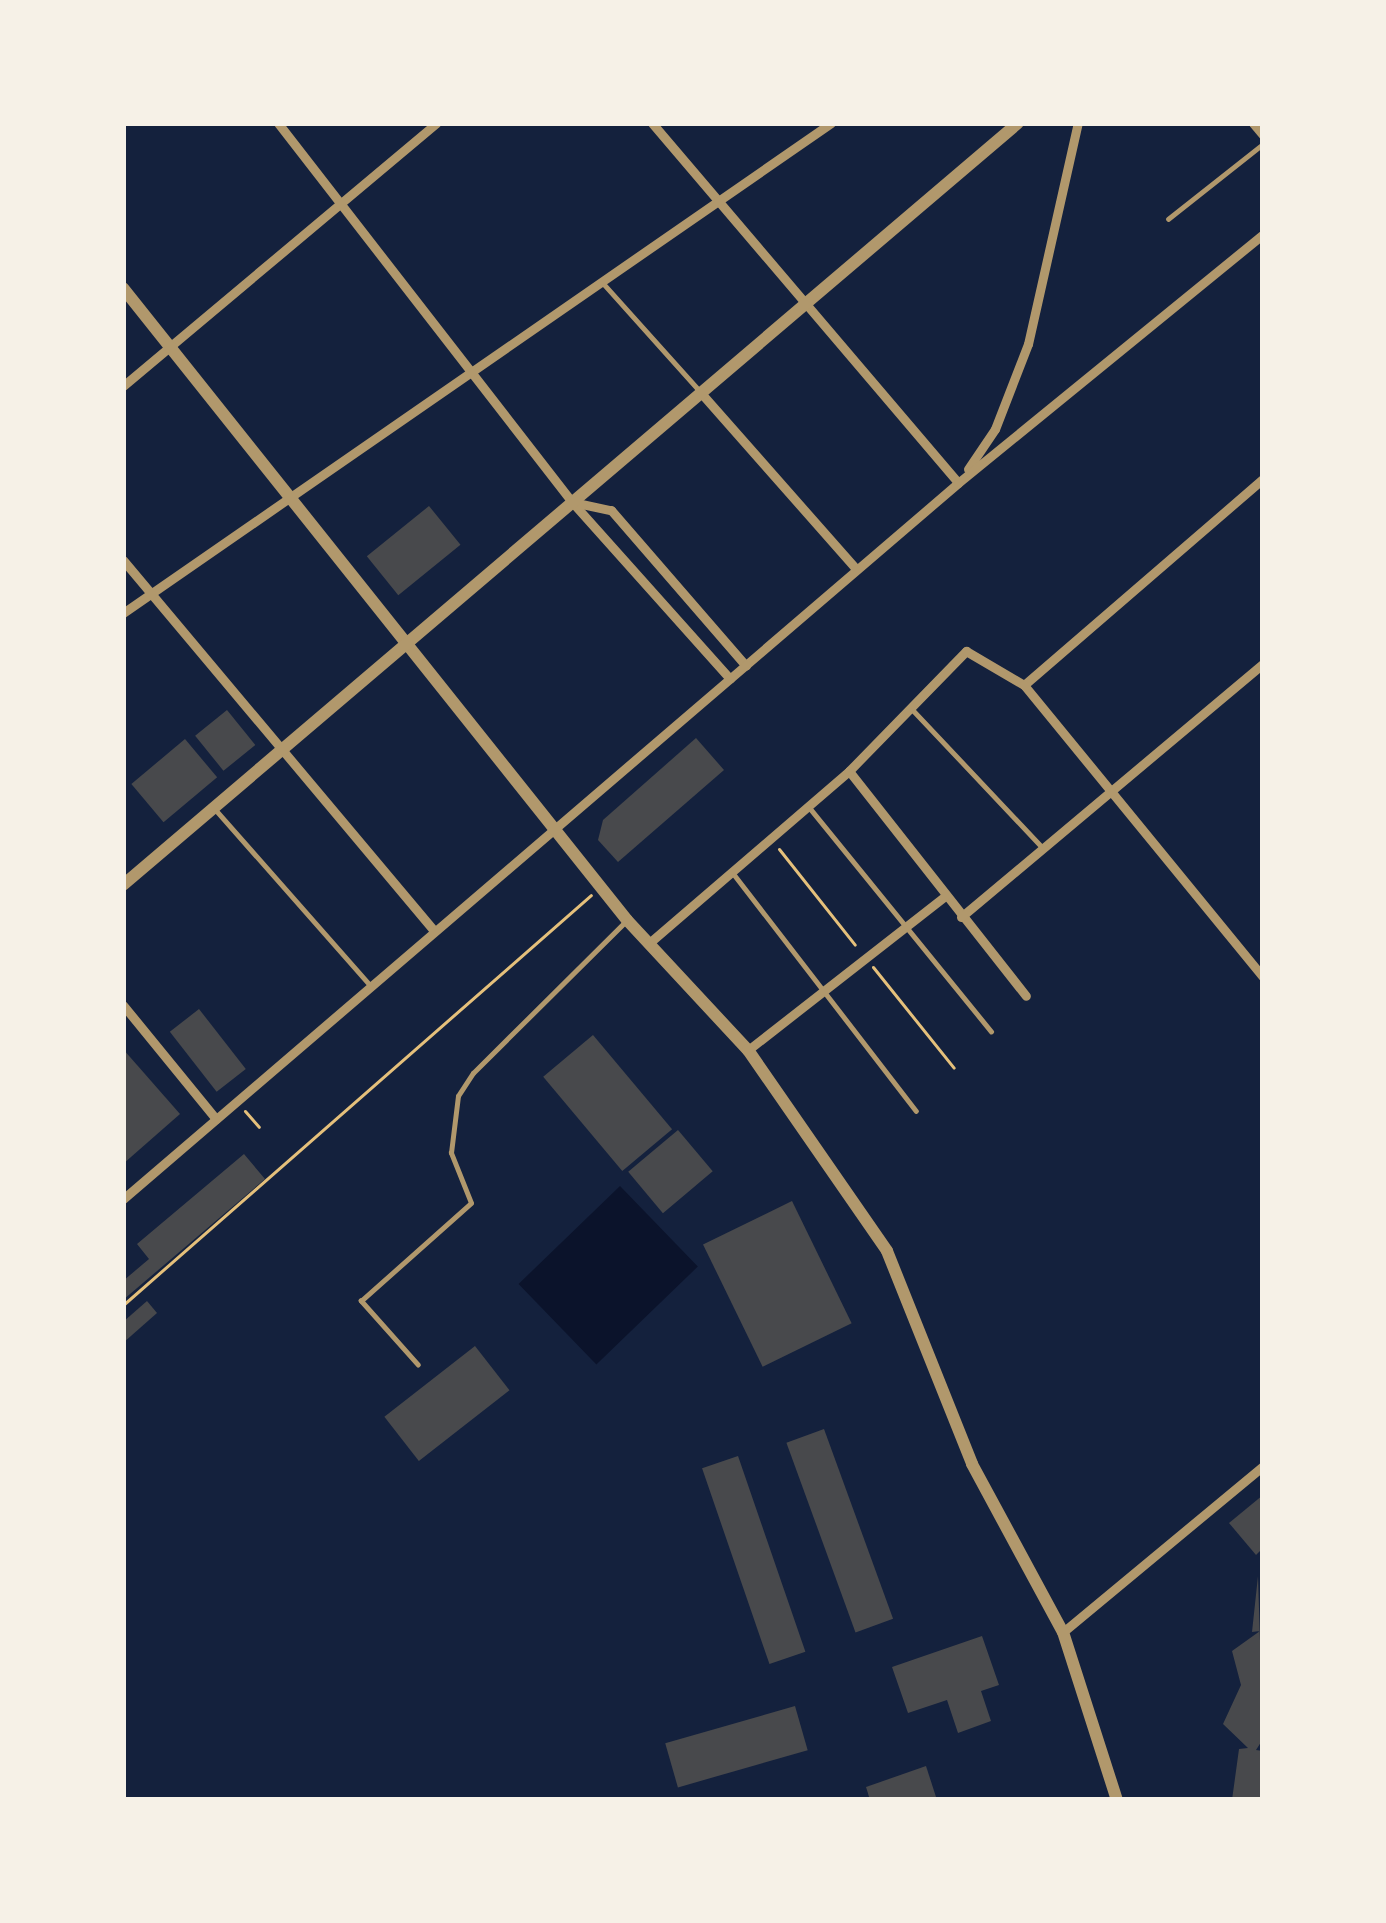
<!DOCTYPE html>
<style>
body{margin:0}
#map{position:relative;width:1386px;height:1923px;overflow:hidden;background:#14213d;font-family:Roboto,sans-serif}
div>[style]{position:absolute}
[style*='--x']{left:calc(var(--x)*1px);top:calc(var(--y)*1px);width:calc(var(--w)*1px);rotate:calc(var(--a)*1deg)}
.water>*{inset:0;background:#0b132b;transform-origin:0 0}
.building>*{inset:0;background:#48494c;transform-origin:0 0}
.path>*{height:3px;margin:-1.5px;padding:0 1.5px;transform-origin:1.5px;border-radius:1.5px;background:#e5c07b}
.service>*{height:4.5px;margin:-2.25px;padding:0 2.25px;transform-origin:2.25px;border-radius:2.25px;background:#b1986c}
.minor>*{height:9px;margin:-4.5px;padding:0 4.5px;transform-origin:4.5px;border-radius:4.5px;background:#b1986c}
.tertiary>*{height:12px;margin:-6px;padding:0 6px;transform-origin:6px;border-radius:6px;background:#b1986c}
span{translate:-50% -50%;white-space:nowrap;text-align:center;line-height:1.15;-webkit-text-stroke:12px #f6f1e7;paint-order:stroke}
.frame{position:absolute;inset:0;border:126px solid #f6f1e7;pointer-events:none}
</style>
<div id="map">
<div class="water">
<div style="left:620px;top:1186px;width:112px;height:141px;rotate:46deg"></div>
</div>
<div class="building">
<div style="left:429px;top:506px;width:50px;height:80px;rotate:51deg"></div>
<div style="left:227px;top:710px;width:45px;height:41px;rotate:51deg"></div>
<div style="clip-path:polygon(696px 738px,724px 770px,618px 862px,598px 840px,603px 820px)"></div>
<div style="left:185px;top:739px;width:50px;height:70px;rotate:50deg"></div>
<div style="left:199px;top:1009px;width:76px;height:37px;rotate:52deg"></div>
<div style="left:593px;top:1035px;width:123px;height:65px;rotate:50deg"></div>
<div style="clip-path:polygon(123px 1049px,180px 1114px,123px 1164px)"></div>
<div style="left:678px;top:1130px;width:54px;height:65px;rotate:50deg"></div>
<div style="clip-path:polygon(244px 1154px,265px 1179px,123px 1300px,123px 1281px,149px 1259px,137px 1244px)"></div>
<div style="left:792px;top:1201px;width:136px;height:99px;rotate:64deg"></div>
<div style="clip-path:polygon(147px 1301px,157px 1313px,123px 1343px,123px 1322px)"></div>
<div style="left:475px;top:1346px;width:56px;height:115px;rotate:52deg"></div>
<div style="left:824px;top:1429px;width:202px;height:40px;rotate:70deg"></div>
<div style="left:738px;top:1456px;width:207px;height:38px;rotate:71deg"></div>
<div style="clip-path:polygon(1263px 1495px,1263px 1548px,1256px 1555px,1229px 1523px)"></div>
<div style="clip-path:polygon(1258px 1576px,1263px 1739px,1256px 1750px,1263px 1751px,1263px 1800px,1232px 1800px,1239px 1749px,1248px 1748px,1223px 1724px,1241px 1685px,1232px 1651px,1260px 1631px,1252px 1632px)"></div>
<div style="clip-path:polygon(982px 1636px,999px 1685px,981px 1691px,991px 1721px,958px 1733px,947px 1700px,908px 1713px,892px 1667px)"></div>
<div style="left:795px;top:1706px;width:46px;height:135px;rotate:74deg"></div>
<div style="clip-path:polygon(926px 1766px,937px 1800px,870px 1800px,866px 1787px)"></div>
</div>
<div class="path">
<div style="--x:779;--y:849;--w:122;--a:51.6"></div>
<div style="--x:873;--y:967;--w:129;--a:51.3"></div>
<div style="--x:245;--y:1111;--w:21;--a:49"></div>
<div style="--x:123;--y:1305;--w:622;--a:-41.22"></div>
</div>
<div class="service">
<div style="--x:1168;--y:219;--w:121;--a:-38.3"></div>
<div style="--x:603;--y:283;--w:144;--a:48.1"></div>
<div style="--x:912;--y:709;--w:192;--a:46.7"></div>
<div style="--x:809;--y:807;--w:289;--a:50.9"></div>
<div style="--x:215;--y:809;--w:235;--a:48.6"></div>
<div style="--x:733;--y:873;--w:300;--a:52.4"></div>
<div style="--x:418;--y:1365;--w:86;--a:-131.7"></div>
<div style="--x:361;--y:1301;--w:147;--a:-41.7"></div>
<div style="--x:471;--y:1203;--w:54;--a:-111.8"></div>
<div style="--x:451;--y:1153;--w:57;--a:-83"></div>
<div style="--x:458;--y:1096;--w:27;--a:-57"></div>
<div style="--x:473;--y:1073;--w:216;--a:-44.8"></div>
</div>
<div class="minor">
<div style="--x:278;--y:123;--w:480;--a:52.2"></div>
<div style="--x:572;--y:502;--w:237;--a:48.2"></div>
<div style="--x:652;--y:123;--w:472;--a:49.6"></div>
<div style="--x:1253;--y:123;--w:16;--a:50"></div>
<div style="--x:123;--y:386;--w:409;--a:-40"></div>
<div style="--x:701;--y:393;--w:235;--a:48.6"></div>
<div style="--x:968;--y:469;--w:48;--a:-56"></div>
<div style="--x:995;--y:429;--w:91;--a:-68.8"></div>
<div style="--x:1028;--y:344;--w:227;--a:-77.3"></div>
<div style="--x:572;--y:502;--w:40;--a:12"></div>
<div style="--x:611;--y:510;--w:206;--a:49.1"></div>
<div style="--x:123;--y:560;--w:483;--a:50"></div>
<div style="--x:123;--y:613;--w:861;--a:-34.69"></div>
<div style="--x:1024;--y:685;--w:316;--a:-40.8"></div>
<div style="--x:849;--y:771;--w:286;--a:51.8"></div>
<div style="--x:961;--y:917;--w:394;--a:-40"></div>
<div style="--x:648;--y:944;--w:265;--a:-40.7"></div>
<div style="--x:849;--y:771;--w:168;--a:-45.7"></div>
<div style="--x:966;--y:651;--w:67;--a:30.4"></div>
<div style="--x:1024;--y:685;--w:377;--a:50.7"></div>
<div style="--x:123;--y:1005;--w:147;--a:50.8"></div>
<div style="--x:748;--y:1050;--w:249;--a:-38"></div>
<div style="--x:123;--y:1199;--w:1100;--a:-40.61"></div>
<div style="--x:958;--y:483;--w:394;--a:-39.2"></div>
<div style="--x:1063;--y:1632;--w:260;--a:-39.7"></div>
</div>
<div class="tertiary">
<div style="--x:123;--y:288;--w:808;--a:51.43"></div>
<div style="--x:627;--y:920;--w:178;--a:47.1"></div>
<div style="--x:748;--y:1050;--w:244;--a:55.3"></div>
<div style="--x:887;--y:1251;--w:229;--a:68.2"></div>
<div style="--x:972;--y:1464;--w:191;--a:61.6"></div>
<div style="--x:1063;--y:1632;--w:176;--a:72.2"></div>
<div style="--x:123;--y:885;--w:1175;--a:-40.41"></div>
</div>
<div class="frame"></div>
</div>
